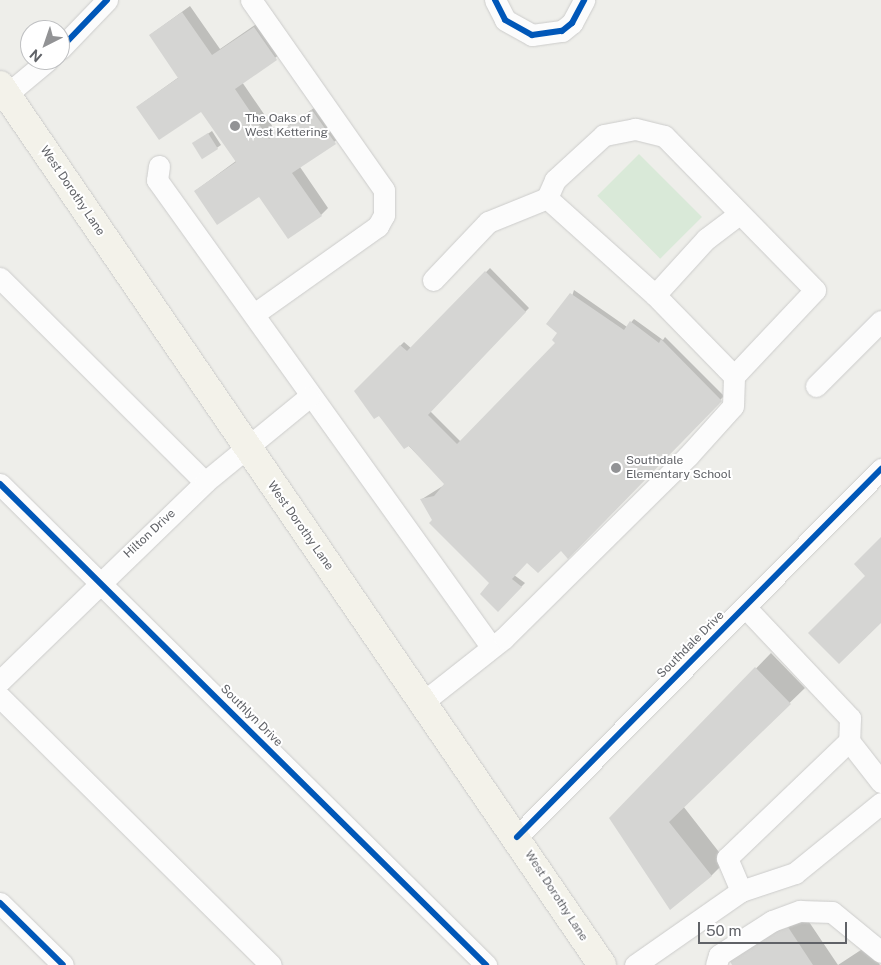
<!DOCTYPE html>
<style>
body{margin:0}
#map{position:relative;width:881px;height:965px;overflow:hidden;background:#eeeeea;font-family:"Public Sans",sans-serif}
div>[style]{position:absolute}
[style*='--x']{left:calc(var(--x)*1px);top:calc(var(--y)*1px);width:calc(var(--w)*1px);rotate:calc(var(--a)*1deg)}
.green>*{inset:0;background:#d9e9d8;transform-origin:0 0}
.shadow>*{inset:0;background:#0003}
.building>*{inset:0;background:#d5d5d3;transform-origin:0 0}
.roads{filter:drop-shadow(0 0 1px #cccccb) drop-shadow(0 0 1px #cccccb)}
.minor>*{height:21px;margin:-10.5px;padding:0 10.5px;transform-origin:10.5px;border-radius:10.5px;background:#fcfcfc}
.major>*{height:28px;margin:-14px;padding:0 14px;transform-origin:14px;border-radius:14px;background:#f3f2ea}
.cycleway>*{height:6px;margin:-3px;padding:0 3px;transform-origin:3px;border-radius:3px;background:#0057b8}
.dots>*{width:14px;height:14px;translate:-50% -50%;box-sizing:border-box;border:2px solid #fff;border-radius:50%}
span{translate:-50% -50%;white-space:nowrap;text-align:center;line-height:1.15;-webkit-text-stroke:4px #fff;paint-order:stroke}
.poi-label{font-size:12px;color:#606267}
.left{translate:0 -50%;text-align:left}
.street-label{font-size:12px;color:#606267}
.north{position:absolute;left:20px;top:20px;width:50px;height:50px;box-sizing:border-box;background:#fff;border:1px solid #bfc0c2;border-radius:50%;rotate:221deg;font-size:14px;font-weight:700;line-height:20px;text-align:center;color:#606267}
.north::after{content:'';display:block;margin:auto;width:18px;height:22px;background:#929395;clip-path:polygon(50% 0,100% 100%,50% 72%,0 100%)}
.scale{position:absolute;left:698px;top:922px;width:149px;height:22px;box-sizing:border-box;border:2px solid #606267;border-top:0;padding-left:6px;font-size:15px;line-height:18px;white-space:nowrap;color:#606267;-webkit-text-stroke:4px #fff;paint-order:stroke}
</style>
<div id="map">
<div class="green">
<div style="left:639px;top:154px;width:89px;height:59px;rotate:45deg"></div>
</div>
<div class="shadow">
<div style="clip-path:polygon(190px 6px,220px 49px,262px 20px,283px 52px,242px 82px,277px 133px,320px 104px,342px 136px,300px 167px,328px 208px,321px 215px,259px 195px,195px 191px,236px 161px,202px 110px,137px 107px,179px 77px,150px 35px)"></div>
<div style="clip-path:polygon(212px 131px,221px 145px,202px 158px,197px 141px)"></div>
<div style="clip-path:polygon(490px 268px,529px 308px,430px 411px,461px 442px,557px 343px,574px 290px,627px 327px,634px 319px,663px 340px,665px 337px,724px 396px,568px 557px,561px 549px,527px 561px,514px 575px,525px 583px,498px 610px,491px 583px,433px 520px,422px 499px,446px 484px,355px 391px,404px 342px,412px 349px)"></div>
<div style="clip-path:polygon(771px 653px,805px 688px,683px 806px,726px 861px,711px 876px,611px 818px)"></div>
<div style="clip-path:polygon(801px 910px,838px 965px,867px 946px,880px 965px,733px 965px,731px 962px,746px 947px)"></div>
</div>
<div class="building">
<div style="clip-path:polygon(182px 12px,212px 55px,254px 27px,277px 60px,235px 89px,269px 139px,312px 110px,336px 144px,292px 173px,322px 216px,288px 239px,259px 197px,217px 225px,194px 191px,236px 162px,201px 112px,159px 140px,136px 107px,178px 78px,149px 35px)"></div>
<div style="left:208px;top:133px;width:19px;height:19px;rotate:58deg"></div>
<div style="clip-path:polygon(485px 271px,526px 312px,428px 415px,457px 444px,555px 343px,552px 340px,557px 333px,546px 324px,570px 293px,624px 330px,630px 321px,659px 343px,661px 339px,722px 401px,568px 559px,561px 551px,538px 573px,527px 563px,512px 579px,522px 587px,498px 612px,480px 594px,489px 583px,429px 523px,432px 520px,420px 499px,434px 496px,444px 484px,409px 446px,404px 449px,379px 416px,374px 419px,354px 391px,400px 345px,407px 351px)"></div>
<div style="clip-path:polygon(881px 537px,881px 623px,839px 664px,808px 633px,865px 576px,854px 564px)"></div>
<div style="clip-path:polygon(755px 667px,791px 704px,669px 822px,712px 876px,670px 910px,609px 818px)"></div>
<div style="clip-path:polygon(786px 924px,813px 965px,732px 965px,730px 961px)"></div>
</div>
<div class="roads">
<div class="minor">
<div style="--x:251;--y:0;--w:232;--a:55"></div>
<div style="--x:384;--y:190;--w:25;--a:90"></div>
<div style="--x:384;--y:215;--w:13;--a:119"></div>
<div style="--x:378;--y:226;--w:152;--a:144.6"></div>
<div style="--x:495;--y:0;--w:22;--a:63"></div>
<div style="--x:505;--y:20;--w:31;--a:29"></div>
<div style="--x:532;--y:35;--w:30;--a:-8"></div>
<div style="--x:562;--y:31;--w:13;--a:-39"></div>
<div style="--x:572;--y:23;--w:26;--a:-62"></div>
<div style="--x:60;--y:49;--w:68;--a:-46.2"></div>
<div style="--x:6;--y:95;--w:55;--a:-39.8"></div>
<div style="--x:159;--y:166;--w:14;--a:98"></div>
<div style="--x:157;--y:180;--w:572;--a:54.39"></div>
<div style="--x:0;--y:278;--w:289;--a:44.9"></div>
<div style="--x:433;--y:280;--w:80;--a:-46.5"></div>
<div style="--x:488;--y:222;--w:64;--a:-22.1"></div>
<div style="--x:547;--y:198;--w:145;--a:41.9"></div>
<div style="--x:655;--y:295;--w:113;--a:45.7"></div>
<div style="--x:655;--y:295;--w:76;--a:-47.7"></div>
<div style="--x:706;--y:239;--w:40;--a:-37"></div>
<div style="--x:816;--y:386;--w:92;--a:-45"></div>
<div style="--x:0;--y:484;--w:684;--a:44.7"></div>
<div style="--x:745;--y:607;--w:153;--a:46.6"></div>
<div style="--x:850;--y:718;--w:23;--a:92"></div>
<div style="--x:849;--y:741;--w:52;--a:52"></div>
<div style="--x:0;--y:681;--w:286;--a:-44.1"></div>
<div style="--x:205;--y:482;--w:134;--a:-39.3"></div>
<div style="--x:0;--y:697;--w:381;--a:44.7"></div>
<div style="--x:423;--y:702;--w:103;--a:-38.3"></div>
<div style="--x:504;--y:638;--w:259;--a:-44.7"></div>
<div style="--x:688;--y:456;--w:67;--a:-48"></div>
<div style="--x:733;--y:406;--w:30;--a:-88"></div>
<div style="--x:734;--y:376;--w:118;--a:-46.7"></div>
<div style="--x:815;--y:290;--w:216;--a:-134.4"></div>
<div style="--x:664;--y:136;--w:30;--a:-166"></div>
<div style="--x:635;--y:129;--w:32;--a:169"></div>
<div style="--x:604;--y:135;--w:67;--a:137.4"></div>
<div style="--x:555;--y:180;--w:20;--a:114"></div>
<div style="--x:517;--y:837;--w:518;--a:-45.31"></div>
<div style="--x:741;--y:891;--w:36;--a:-113"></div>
<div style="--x:727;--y:858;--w:169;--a:-43.8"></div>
<div style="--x:0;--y:903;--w:88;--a:44.5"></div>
<div style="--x:635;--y:965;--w:129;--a:-34.9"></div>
<div style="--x:741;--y:891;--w:57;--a:-18.4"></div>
<div style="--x:795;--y:873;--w:111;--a:-39.1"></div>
<div style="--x:716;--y:965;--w:10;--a:-73"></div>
<div style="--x:719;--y:955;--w:63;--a:-32.7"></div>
<div style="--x:772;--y:921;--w:30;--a:-20"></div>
<div style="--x:800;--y:911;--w:32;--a:2"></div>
<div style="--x:832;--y:912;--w:63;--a:39.2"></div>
</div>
<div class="major">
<div style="--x:0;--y:85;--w:1066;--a:55.62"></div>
</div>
</div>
<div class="cycleway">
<div style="--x:495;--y:0;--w:22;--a:63"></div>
<div style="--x:505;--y:20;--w:31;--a:29"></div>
<div style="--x:532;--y:35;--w:30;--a:-8"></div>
<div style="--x:562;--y:31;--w:13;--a:-39"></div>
<div style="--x:572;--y:23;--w:26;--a:-62"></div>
<div style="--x:60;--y:49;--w:68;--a:-46.2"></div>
<div style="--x:0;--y:484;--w:684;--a:44.7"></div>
<div style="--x:517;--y:837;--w:518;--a:-45.31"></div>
<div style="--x:0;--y:903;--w:88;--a:44.5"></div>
</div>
<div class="dots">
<div style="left:235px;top:126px;background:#929395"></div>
<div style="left:616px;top:468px;background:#929395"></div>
</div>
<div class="poi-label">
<span class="left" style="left:245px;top:126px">The Oaks of<br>West Kettering</span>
<span class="left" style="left:626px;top:468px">Southdale<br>Elementary School</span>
</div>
<div class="street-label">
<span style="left:72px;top:191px;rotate:56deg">West Dorothy Lane</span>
<span style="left:300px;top:526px;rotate:55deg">West Dorothy Lane</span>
<span style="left:150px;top:534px;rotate:-43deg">Hilton Drive</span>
<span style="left:691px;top:645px;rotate:-45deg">Southdale Drive</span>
<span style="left:251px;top:716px;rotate:45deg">Southlyn Drive</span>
<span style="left:556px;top:896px;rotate:57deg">West Dorothy Lane</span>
</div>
<div class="north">N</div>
<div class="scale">50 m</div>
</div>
